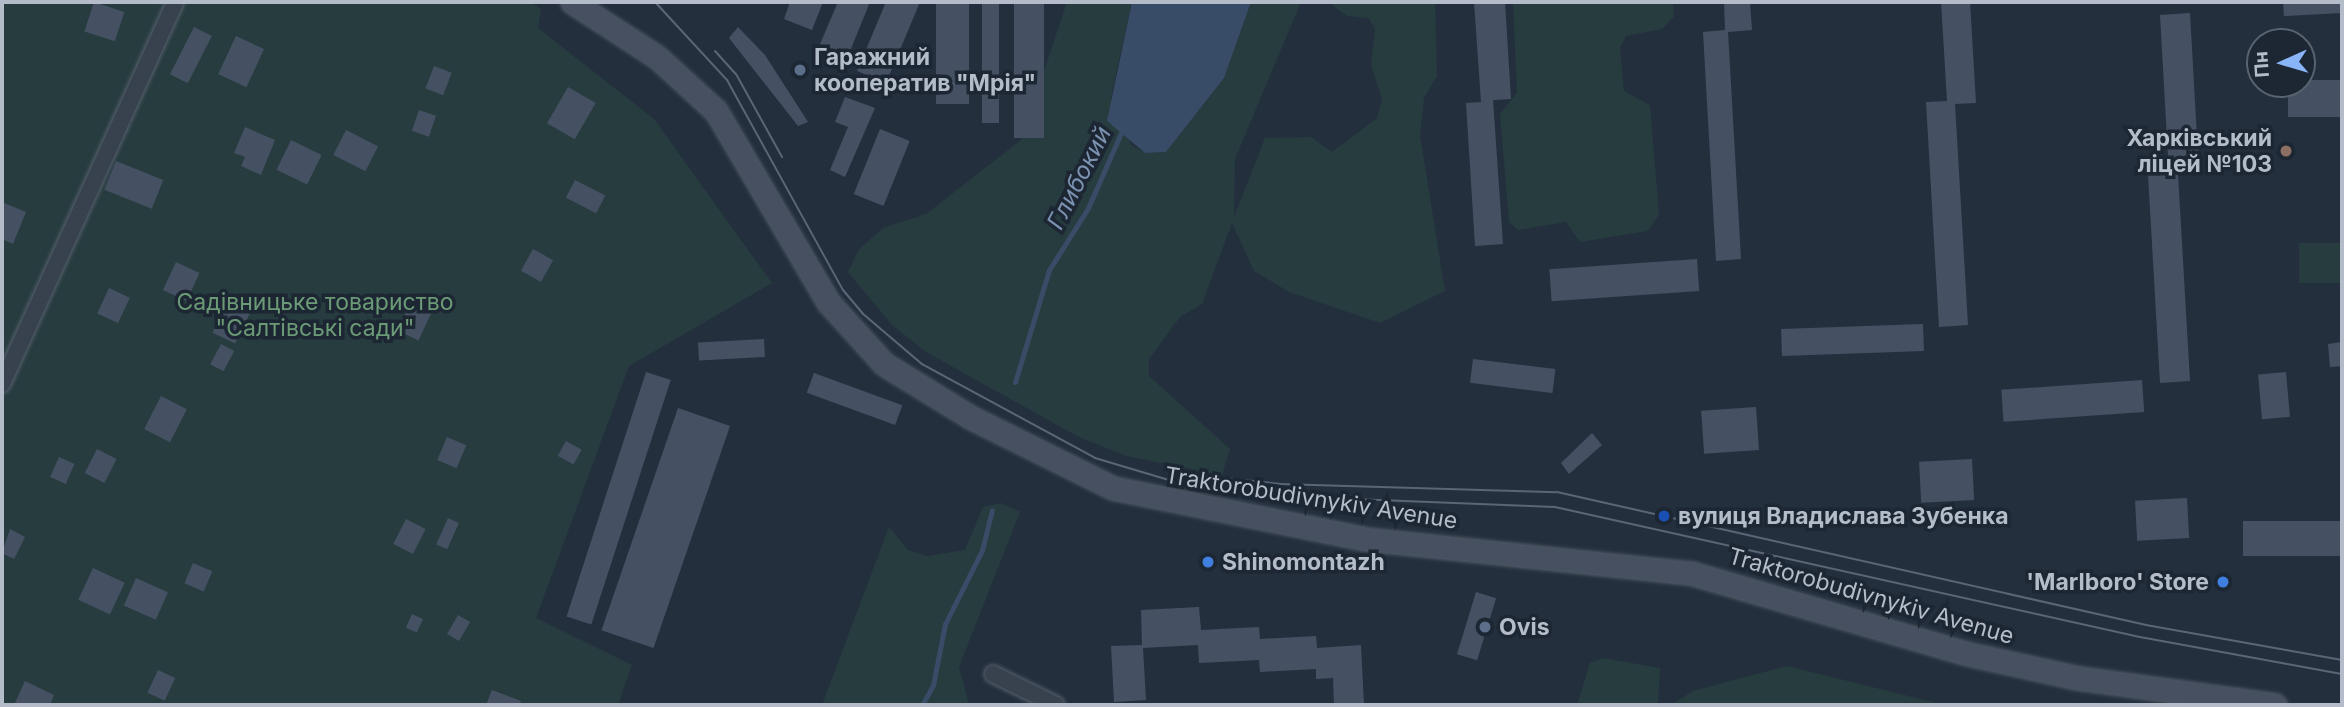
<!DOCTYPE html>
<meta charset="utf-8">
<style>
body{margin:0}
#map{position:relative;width:2344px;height:707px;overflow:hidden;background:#242f3e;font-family:Inter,sans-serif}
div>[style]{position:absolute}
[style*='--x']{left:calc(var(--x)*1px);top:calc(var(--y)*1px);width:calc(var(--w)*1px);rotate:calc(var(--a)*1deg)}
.green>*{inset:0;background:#263c3f;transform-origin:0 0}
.water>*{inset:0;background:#394c67}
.stream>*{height:5px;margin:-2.5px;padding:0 2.5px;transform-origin:2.5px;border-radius:2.5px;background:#394c67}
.building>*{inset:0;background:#455162;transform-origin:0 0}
.roads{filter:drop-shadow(0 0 2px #565f6c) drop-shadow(0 0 2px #565f6c)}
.minor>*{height:16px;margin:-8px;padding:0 8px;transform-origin:8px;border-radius:8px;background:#38414e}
.secondary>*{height:21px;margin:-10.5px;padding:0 10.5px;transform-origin:10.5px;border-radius:10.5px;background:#465061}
.tram>*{height:2px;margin:-1px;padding:0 1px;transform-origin:1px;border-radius:1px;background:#5a6575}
.dots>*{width:19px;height:19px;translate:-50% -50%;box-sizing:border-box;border:4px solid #1d2633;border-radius:50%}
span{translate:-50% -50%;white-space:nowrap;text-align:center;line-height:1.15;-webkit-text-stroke:7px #1d2633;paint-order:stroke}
.poi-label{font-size:23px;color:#b4bcc9;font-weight:700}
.left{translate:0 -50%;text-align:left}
.right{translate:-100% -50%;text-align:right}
.park-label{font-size:23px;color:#6b9a76}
.street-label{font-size:23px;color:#b4bcc9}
.water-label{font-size:24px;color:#7c92b1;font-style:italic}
.frame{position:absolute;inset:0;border:4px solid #b4bcc9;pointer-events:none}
.north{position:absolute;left:2246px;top:28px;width:70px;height:70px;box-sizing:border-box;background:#1d2633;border:2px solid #59626f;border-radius:50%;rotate:266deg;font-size:19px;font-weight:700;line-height:28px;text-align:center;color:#b4bcc9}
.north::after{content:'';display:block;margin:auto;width:24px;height:32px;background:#8ab4f8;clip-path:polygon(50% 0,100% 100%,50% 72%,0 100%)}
</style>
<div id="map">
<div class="green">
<div style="clip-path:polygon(2px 2px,530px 2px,541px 9px,538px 28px,654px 119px,772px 283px,629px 366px,536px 618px,632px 665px,618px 705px,2px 705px)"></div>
<div style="clip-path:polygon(1067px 2px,1132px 2px,1111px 97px,1131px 145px,1145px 153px,1166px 152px,1224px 78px,1251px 2px,1301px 2px,1235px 159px,1234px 217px,1265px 138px,1311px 137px,1332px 152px,1377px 118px,1382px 99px,1371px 65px,1375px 29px,1368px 18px,1347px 16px,1328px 2px,1435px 2px,1437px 76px,1424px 98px,1420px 135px,1445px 291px,1380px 323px,1289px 292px,1254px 271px,1232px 223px,1202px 304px,1180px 317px,1149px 359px,1149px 376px,1230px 449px,1222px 475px,1126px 456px,1077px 436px,926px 352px,892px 325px,848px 272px,859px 249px,883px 228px,926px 214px,1021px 140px)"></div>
<div style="clip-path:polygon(1513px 2px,1673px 2px,1674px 16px,1662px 29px,1626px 36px,1620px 48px,1624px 91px,1650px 105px,1659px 215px,1648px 231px,1580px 242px,1566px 222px,1518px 230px,1509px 222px,1500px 114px,1517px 93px)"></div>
<div style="left:2342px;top:243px;width:40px;height:43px;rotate:90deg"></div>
<div style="clip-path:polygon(1001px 503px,1020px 512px,959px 667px,969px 705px,822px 705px,889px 527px,908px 550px,927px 556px,965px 550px,983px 507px)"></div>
<div style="clip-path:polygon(1603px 658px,1660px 668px,1658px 705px,1577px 705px,1590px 663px)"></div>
<div style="clip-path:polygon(1787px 666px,1945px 705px,1671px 705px,1693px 691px)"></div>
</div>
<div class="water">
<div style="clip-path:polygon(1132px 2px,1251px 2px,1224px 78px,1166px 152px,1145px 153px,1107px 121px)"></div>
</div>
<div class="stream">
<div style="--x:1015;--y:382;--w:117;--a:-73.1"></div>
<div style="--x:1049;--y:270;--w:73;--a:-57.8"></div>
<div style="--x:1088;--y:208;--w:82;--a:-66.3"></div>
<div style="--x:922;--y:705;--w:23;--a:-61"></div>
<div style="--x:933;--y:685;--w:62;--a:-78.9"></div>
<div style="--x:945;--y:624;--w:83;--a:-63.4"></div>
<div style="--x:982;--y:550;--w:41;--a:-76"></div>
</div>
<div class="building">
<div style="left:94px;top:2px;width:32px;height:31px;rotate:18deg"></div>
<div style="clip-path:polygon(790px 2px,823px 2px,812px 30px,784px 19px)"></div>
<div style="clip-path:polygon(838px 2px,870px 2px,848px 56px,820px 44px)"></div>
<div style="clip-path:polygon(886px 2px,920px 2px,886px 83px,857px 71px)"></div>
<div style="left:936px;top:2px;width:33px;height:102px"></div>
<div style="left:982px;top:2px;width:17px;height:121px"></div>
<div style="left:1014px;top:2px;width:30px;height:136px"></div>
<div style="clip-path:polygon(1474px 2px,1505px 2px,1511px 99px,1493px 100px,1503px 244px,1475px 246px,1466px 103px,1481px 102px)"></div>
<div style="clip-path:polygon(1724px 2px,1750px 2px,1752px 30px,1728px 32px,1741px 259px,1716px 261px,1703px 32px,1725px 30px)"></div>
<div style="clip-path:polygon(1941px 2px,1970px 2px,1976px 103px,1955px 104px,1968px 325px,1939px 327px,1926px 102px,1947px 101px)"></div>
<div style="clip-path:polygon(2283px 2px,2342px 2px,2342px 13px,2284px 16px)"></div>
<div style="clip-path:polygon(2190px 13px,2198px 155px,2177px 157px,2190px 381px,2160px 383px,2147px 157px,2168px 156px,2160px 15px)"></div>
<div style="left:194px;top:27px;width:20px;height:53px;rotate:27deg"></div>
<div style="clip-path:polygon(738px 27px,765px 55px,808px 122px,798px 126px,729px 38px)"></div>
<div style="left:236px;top:36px;width:31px;height:42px;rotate:25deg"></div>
<div style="left:434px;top:66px;width:19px;height:24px;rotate:21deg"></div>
<div style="left:2342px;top:80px;width:37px;height:54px;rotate:90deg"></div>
<div style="left:568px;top:87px;width:32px;height:42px;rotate:30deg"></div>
<div style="clip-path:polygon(845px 97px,875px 108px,845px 177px,830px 170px,848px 127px,835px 122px)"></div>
<div style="left:419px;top:110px;width:18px;height:22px;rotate:19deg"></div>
<div style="clip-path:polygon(245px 127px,275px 140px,261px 175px,241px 166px,245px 157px,234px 153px)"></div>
<div style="left:880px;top:129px;width:32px;height:70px;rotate:22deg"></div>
<div style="left:346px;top:130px;width:36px;height:28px;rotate:27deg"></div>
<div style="left:291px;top:140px;width:34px;height:33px;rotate:26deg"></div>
<div style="left:116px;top:161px;width:51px;height:31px;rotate:22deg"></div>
<div style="left:575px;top:180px;width:34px;height:20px;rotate:27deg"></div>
<div style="clip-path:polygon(2px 202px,26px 212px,13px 244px,2px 239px)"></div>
<div style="left:533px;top:249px;width:23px;height:25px;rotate:29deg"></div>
<div style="left:1697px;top:259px;width:32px;height:148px;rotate:86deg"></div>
<div style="left:176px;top:262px;width:26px;height:31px;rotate:25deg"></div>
<div style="left:109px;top:288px;width:23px;height:28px;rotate:25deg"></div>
<div style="left:412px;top:300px;width:23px;height:34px;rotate:25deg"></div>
<div style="left:227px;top:303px;width:25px;height:33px;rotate:26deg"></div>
<div style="left:1923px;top:324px;width:27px;height:142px;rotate:88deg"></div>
<div style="left:764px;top:339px;width:18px;height:66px;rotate:87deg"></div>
<div style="clip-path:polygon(2342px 342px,2342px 366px,2330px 367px,2328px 344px)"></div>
<div style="left:221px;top:344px;width:15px;height:23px;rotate:28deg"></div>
<div style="left:1473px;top:359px;width:83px;height:24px;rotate:7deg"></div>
<div style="left:646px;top:372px;width:26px;height:257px;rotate:18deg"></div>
<div style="left:2286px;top:372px;width:45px;height:28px;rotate:85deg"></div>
<div style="left:814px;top:373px;width:94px;height:21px;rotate:20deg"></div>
<div style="left:2142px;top:380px;width:32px;height:141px;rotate:86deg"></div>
<div style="left:161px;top:396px;width:29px;height:37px;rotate:27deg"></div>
<div style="left:1756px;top:407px;width:43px;height:55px;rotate:86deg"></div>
<div style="left:678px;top:408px;width:55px;height:235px;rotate:19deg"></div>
<div style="clip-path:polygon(1592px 433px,1602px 445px,1569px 474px,1561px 463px)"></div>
<div style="left:447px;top:437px;width:21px;height:25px;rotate:23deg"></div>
<div style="left:566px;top:441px;width:18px;height:17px;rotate:29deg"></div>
<div style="left:97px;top:449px;width:22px;height:27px;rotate:27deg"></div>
<div style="left:59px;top:457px;width:17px;height:22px;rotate:24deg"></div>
<div style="left:1972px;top:459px;width:41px;height:53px;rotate:87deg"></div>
<div style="left:2187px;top:498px;width:40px;height:52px;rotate:87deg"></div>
<div style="left:448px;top:518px;width:12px;height:29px;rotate:24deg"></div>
<div style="left:406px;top:519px;width:22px;height:28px;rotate:27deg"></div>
<div style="left:2342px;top:521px;width:35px;height:99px;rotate:90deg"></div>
<div style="clip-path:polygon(10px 529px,25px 537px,14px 559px,2px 553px)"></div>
<div style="left:193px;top:563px;width:21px;height:22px;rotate:23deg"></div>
<div style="left:93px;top:568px;width:35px;height:35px;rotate:25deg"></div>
<div style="left:136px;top:578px;width:35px;height:30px;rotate:24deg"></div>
<div style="left:1476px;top:592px;width:21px;height:65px;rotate:17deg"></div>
<div style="clip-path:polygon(1199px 607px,1201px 630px,1259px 627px,1260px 639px,1316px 636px,1317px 648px,1361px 645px,1364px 705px,1334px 705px,1333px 678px,1316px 679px,1316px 669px,1260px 672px,1259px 660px,1199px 663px,1198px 645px,1143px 648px,1146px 700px,1114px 702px,1111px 646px,1142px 645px,1141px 610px)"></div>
<div style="left:412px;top:614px;width:12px;height:15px;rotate:24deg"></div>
<div style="left:458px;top:615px;width:14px;height:22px;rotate:30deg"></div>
<div style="left:158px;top:670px;width:19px;height:25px;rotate:25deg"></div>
<div style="clip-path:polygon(25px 681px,54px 695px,50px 705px,14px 705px)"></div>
<div style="clip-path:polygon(492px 690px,521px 701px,519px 705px,486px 705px)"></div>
</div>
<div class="roads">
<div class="minor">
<div style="--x:2;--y:384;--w:419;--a:-65.6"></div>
<div style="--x:993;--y:674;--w:70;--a:26.2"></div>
</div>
<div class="secondary">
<div style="--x:572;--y:2;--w:101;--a:32.9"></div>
<div style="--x:657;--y:57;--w:80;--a:42.5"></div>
<div style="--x:716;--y:111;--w:221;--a:59.6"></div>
<div style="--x:828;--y:302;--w:84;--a:47.9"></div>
<div style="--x:884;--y:364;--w:101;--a:31.6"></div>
<div style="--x:970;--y:417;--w:160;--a:26.4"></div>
<div style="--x:1113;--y:488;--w:257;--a:11.4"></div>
<div style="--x:1365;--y:539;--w:328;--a:6"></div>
<div style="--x:1691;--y:573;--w:284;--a:16.3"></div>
<div style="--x:1964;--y:653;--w:117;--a:12.4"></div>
<div style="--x:2078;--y:678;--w:199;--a:7.8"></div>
</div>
</div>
<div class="tram">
<div style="--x:655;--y:2;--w:106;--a:47.3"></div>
<div style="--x:727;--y:80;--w:240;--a:61.1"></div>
<div style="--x:843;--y:290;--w:31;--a:50"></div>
<div style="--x:863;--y:314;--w:77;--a:40.3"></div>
<div style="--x:922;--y:364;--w:197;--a:28.5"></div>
<div style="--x:1095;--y:458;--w:91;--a:16.6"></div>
<div style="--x:1182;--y:484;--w:98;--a:7.1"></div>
<div style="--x:1279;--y:496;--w:276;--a:2.3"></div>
<div style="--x:1555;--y:507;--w:599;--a:12.53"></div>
<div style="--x:2140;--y:637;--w:205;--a:10.4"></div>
<div style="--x:715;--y:51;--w:31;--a:48"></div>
<div style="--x:736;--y:74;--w:95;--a:61"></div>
<div style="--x:1181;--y:473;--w:100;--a:6.3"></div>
<div style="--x:1280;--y:484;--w:277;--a:1.7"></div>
<div style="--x:1557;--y:492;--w:604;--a:12.72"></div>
<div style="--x:2146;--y:625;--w:199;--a:10.1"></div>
</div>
<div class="dots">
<div style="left:800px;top:70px;background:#5c6f8a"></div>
<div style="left:2286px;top:151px;background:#8d6e63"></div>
<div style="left:1664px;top:516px;background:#1a4fb4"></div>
<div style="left:1208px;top:562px;background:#3f7fe0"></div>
<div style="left:2223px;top:582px;background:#3f7fe0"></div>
<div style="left:1485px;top:627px;background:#5c6f8a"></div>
</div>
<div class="poi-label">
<span class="left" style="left:814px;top:70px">Гаражний<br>кооператив "Мрія"</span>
<span class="right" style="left:2272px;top:151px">Харківський<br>ліцей №103</span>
<span class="left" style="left:1678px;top:516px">вулиця Владислава Зубенка</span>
<span class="left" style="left:1222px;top:562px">Shinomontazh</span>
<span class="right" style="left:2209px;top:582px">'Marlboro' Store</span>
<span class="left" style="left:1499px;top:627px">Ovis</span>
</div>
<div class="park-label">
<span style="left:315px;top:315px">Садівницьке товариство<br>"Салтівські сади"</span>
</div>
<div class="street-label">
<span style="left:1311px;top:498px;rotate:9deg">Traktorobudivnykiv Avenue</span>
<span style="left:1871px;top:596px;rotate:16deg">Traktorobudivnykiv Avenue</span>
</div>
<div class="water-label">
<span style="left:1079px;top:178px;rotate:-63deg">Глибокий</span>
</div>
<div class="frame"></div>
<div class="north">Пн</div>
</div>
